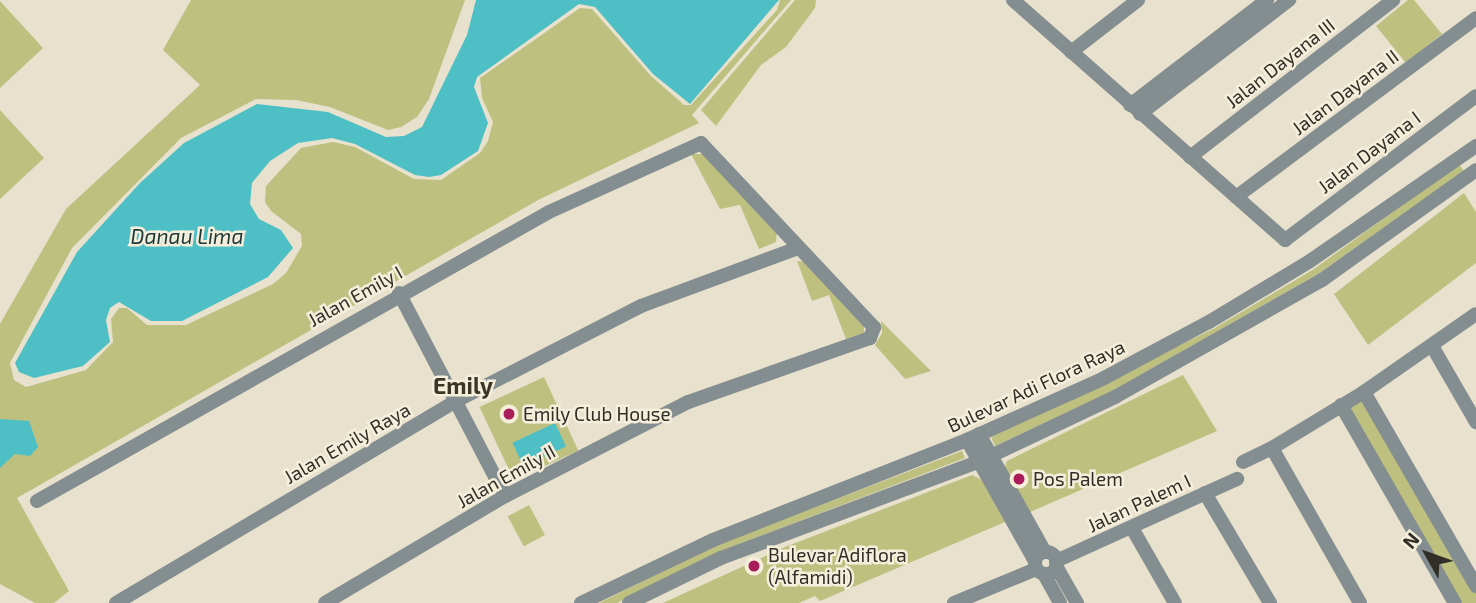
<!DOCTYPE html>
<style>
body{margin:0}
#map{position:relative;width:1476px;height:603px;overflow:hidden;background:#e7e1ce;font-family:"Exo 2",sans-serif}
div>[style]{position:absolute}
[style*='--x']{left:calc(var(--x)*1px);top:calc(var(--y)*1px);width:calc(var(--w)*1px);rotate:calc(var(--a)*1deg)}
.green>*{inset:0;background:#bdc07f;transform-origin:0 0}
.water>*{inset:0;background:#4ec0c5;transform-origin:0 0}
.minor>*{height:14px;margin:-7px;padding:0 7px;transform-origin:7px;border-radius:7px;background:#848d8f}
.minor>.ring{margin:-7px;padding:0;box-sizing:content-box;background:none;border:14px solid #848d8f;border-radius:50%}
.dots>*{width:19px;height:19px;translate:-50% -50%;box-sizing:border-box;border:4px solid #f4eedb;border-radius:50%}
span{translate:-50% -50%;white-space:nowrap;text-align:center;line-height:1.15;-webkit-text-stroke:5px #f4eedb;paint-order:stroke}
.street-label{font-size:19px;color:#302e27}
.poi-label{font-size:19px;color:#302e27}
.left{translate:0 -50%;text-align:left}
.water-label{font-size:21px;color:#1f393a;font-style:italic}
.quarter-label{font-size:23px;color:#3b3626;font-weight:700}
.north{position:absolute;left:1392px;top:519px;width:70px;height:70px;-webkit-text-stroke:5px #f4eedb;paint-order:stroke;rotate:310deg;font-size:19px;font-weight:700;line-height:28px;text-align:center;color:#302e27}
.north::after{content:'';display:block;margin:auto;width:24px;height:32px;background:#302e27;clip-path:polygon(50% 0,100% 100%,50% 72%,0 100%)}
</style>
<div id="map">
<div class="green">
<div style="clip-path:polygon(191px 0,465px 0,429px 99px,417px 117px,401px 127px,388px 130px,330px 107px,296px 100px,256px 99px,181px 138px,72px 248px,10px 363px,14px 380px,26px 387px,86px 370px,113px 342px,111px 319px,119px 308px,127px 308px,147px 325px,186px 325px,273px 284px,286px 273px,302px 246px,301px 234px,271px 211px,265px 202px,266px 186px,301px 148px,333px 142px,355px 147px,414px 179px,441px 180px,480px 153px,488px 141px,493px 122px,482px 98px,480px 78px,580px 8px,592px 9px,651px 76px,684px 105px,691px 105px,777px 10px,780px 0,791px 0,692px 115px,699px 123px,540px 199px,17px 498px,69px 591px,54px 603px,35px 603px,0 584px,0 324px,66px 209px,200px 85px,163px 50px)"></div>
<div style="clip-path:polygon(795px 0,816px 0,815px 8px,786px 47px,761px 65px,716px 126px,701px 110px)"></div>
<div style="clip-path:polygon(1408px 0,1414px 0,1442px 34px,1406px 63px,1376px 26px)"></div>
<div style="clip-path:polygon(0 1px,43px 48px,0 88px)"></div>
<div style="clip-path:polygon(0 110px,44px 158px,0 199px)"></div>
<div style="clip-path:polygon(691px 154px,704px 154px,777px 229px,776px 242px,759px 249px,740px 205px,720px 209px)"></div>
<div style="clip-path:polygon(1459px 164px,1464px 171px,1318px 274px,1112px 391px,995px 446px,991px 437px,1213px 329px,1314px 269px)"></div>
<div style="clip-path:polygon(1464px 193px,1476px 212px,1476px 263px,1368px 345px,1334px 294px)"></div>
<div style="clip-path:polygon(797px 261px,807px 262px,864px 322px,864px 333px,846px 339px,829px 295px,812px 301px)"></div>
<div style="clip-path:polygon(881px 321px,931px 371px,905px 379px,875px 345px,882px 333px)"></div>
<div style="clip-path:polygon(1183px 375px,1217px 431px,1030px 512px,1004px 469px,1007px 461px)"></div>
<div style="left:544px;top:377px;width:81px;height:71px;rotate:65deg"></div>
<div style="clip-path:polygon(1364px 392px,1476px 586px,1476px 603px,1455px 603px,1341px 405px)"></div>
<div style="clip-path:polygon(962px 451px,965px 458px,718px 552px,617px 603px,599px 603px,716px 545px)"></div>
<div style="clip-path:polygon(972px 475px,982px 480px,1005px 522px,820px 601px,815px 596px,799px 603px,663px 603px,785px 547px)"></div>
<div style="left:529px;top:505px;width:34px;height:24px;rotate:62deg"></div>
</div>
<div class="water">
<div style="clip-path:polygon(476px 0,779px 0,690px 104px,653px 74px,595px 7px,579px 4px,477px 77px,474px 87px,488px 123px,478px 151px,441px 175px,429px 177px,415px 175px,355px 144px,332px 138px,298px 143px,270px 161px,252px 183px,250px 204px,259px 219px,281px 230px,293px 248px,268px 277px,182px 321px,151px 321px,119px 302px,110px 308px,106px 320px,110px 342px,83px 366px,34px 378px,19px 372px,15px 363px,77px 252px,140px 183px,184px 143px,257px 104px,328px 112px,386px 137px,404px 136px,422px 127px,467px 35px)"></div>
<div style="clip-path:polygon(0 419px,29px 421px,38px 447px,30px 456px,15px 454px,0 468px)"></div>
<div style="left:555px;top:423px;width:26px;height:47px;rotate:65deg"></div>
</div>
<div class="minor">
<div style="--x:1013;--y:0;--w:363;--a:41.4"></div>
<div style="--x:1285;--y:240;--w:239;--a:-37"></div>
<div style="--x:1071;--y:52;--w:85;--a:-37.8"></div>
<div style="--x:1130;--y:105;--w:173;--a:-37.5"></div>
<div style="--x:1140;--y:114;--w:188;--a:-37.4"></div>
<div style="--x:1190;--y:157;--w:257;--a:-37.7"></div>
<div style="--x:1236;--y:197;--w:299;--a:-36.7"></div>
<div style="--x:399;--y:293;--w:229;--a:62.4"></div>
<div style="--x:1432;--y:346;--w:88;--a:59.9"></div>
<div style="--x:1364;--y:392;--w:224;--a:60"></div>
<div style="--x:1341;--y:405;--w:228;--a:60.1"></div>
<div style="--x:979;--y:434;--w:135;--a:60.8"></div>
<div style="--x:967;--y:440;--w:139;--a:60.7"></div>
<div style="--x:1243;--y:462;--w:32;--a:-26"></div>
<div style="--x:1205;--y:493;--w:128;--a:59.4"></div>
<div style="--x:37;--y:501;--w:588;--a:-29.44"></div>
<div style="--x:549;--y:212;--w:167;--a:-24.4"></div>
<div style="--x:701;--y:143;--w:253;--a:46.8"></div>
<div style="--x:874;--y:327;--w:12;--a:110"></div>
<div style="--x:870;--y:338;--w:193;--a:160.6"></div>
<div style="--x:688;--y:402;--w:206;--a:152.8"></div>
<div style="--x:505;--y:496;--w:209;--a:149.3"></div>
<div style="--x:1132;--y:528;--w:86;--a:60.2"></div>
<div class="ring" style="left:1035px;top:552px;width:8px;height:8px"></div>
<div style="--x:1056;--y:561;--w:199;--a:-24.4"></div>
<div style="--x:1056;--y:566;--w:43;--a:60.4"></div>
<div style="--x:1044;--y:574;--w:33;--a:61"></div>
<div style="--x:116;--y:603;--w:395;--a:-30.7"></div>
<div style="--x:456;--y:401;--w:208;--a:-27.2"></div>
<div style="--x:641;--y:306;--w:167;--a:-20.3"></div>
<div style="--x:581;--y:603;--w:146;--a:-25.5"></div>
<div style="--x:713;--y:540;--w:273;--a:-21.5"></div>
<div style="--x:967;--y:440;--w:150;--a:-24.3"></div>
<div style="--x:1104;--y:378;--w:119;--a:-28.1"></div>
<div style="--x:1209;--y:322;--w:118;--a:-31.1"></div>
<div style="--x:1310;--y:261;--w:202;--a:-34.7"></div>
<div style="--x:629;--y:603;--w:102;--a:-26.1"></div>
<div style="--x:721;--y:558;--w:274;--a:-20.5"></div>
<div style="--x:978;--y:462;--w:152;--a:-25.4"></div>
<div style="--x:1115;--y:397;--w:238;--a:-29.5"></div>
<div style="--x:1322;--y:280;--w:189;--a:-35.5"></div>
<div style="--x:954;--y:603;--w:89;--a:-22.5"></div>
<div style="--x:1360;--y:603;--w:178;--a:-119.6"></div>
<div style="--x:1272;--y:448;--w:108;--a:-31.3"></div>
<div style="--x:1364;--y:392;--w:136;--a:-34.9"></div>
</div>
<div class="dots">
<div style="left:509px;top:414px;background:#aa1d5b"></div>
<div style="left:1019px;top:479px;background:#aa1d5b"></div>
<div style="left:754px;top:566px;background:#aa1d5b"></div>
</div>
<div class="street-label">
<span style="left:1280px;top:63px;rotate:-38deg">Jalan Dayana III</span>
<span style="left:1345px;top:92px;rotate:-37deg">Jalan Dayana II</span>
<span style="left:1369px;top:152px;rotate:-37deg">Jalan Dayana I</span>
<span style="left:355px;top:296px;rotate:-29deg">Jalan Emily I</span>
<span style="left:1036px;top:386px;rotate:-25deg">Bulevar Adi Flora Raya</span>
<span style="left:347px;top:443px;rotate:-30deg">Jalan Emily Raya</span>
<span style="left:506px;top:476px;rotate:-29deg">Jalan Emily II</span>
<span style="left:1139px;top:503px;rotate:-25deg">Jalan Palem I</span>
</div>
<div class="poi-label">
<span class="left" style="left:523px;top:414px">Emily Club House</span>
<span class="left" style="left:1033px;top:479px">Pos Palem</span>
<span class="left" style="left:768px;top:566px">Bulevar Adiflora<br>(Alfamidi)</span>
</div>
<div class="water-label">
<span style="left:187px;top:236px">Danau Lima</span>
</div>
<div class="quarter-label">
<span style="left:463px;top:385px">Emily</span>
</div>
<div class="north">N</div>
</div>
